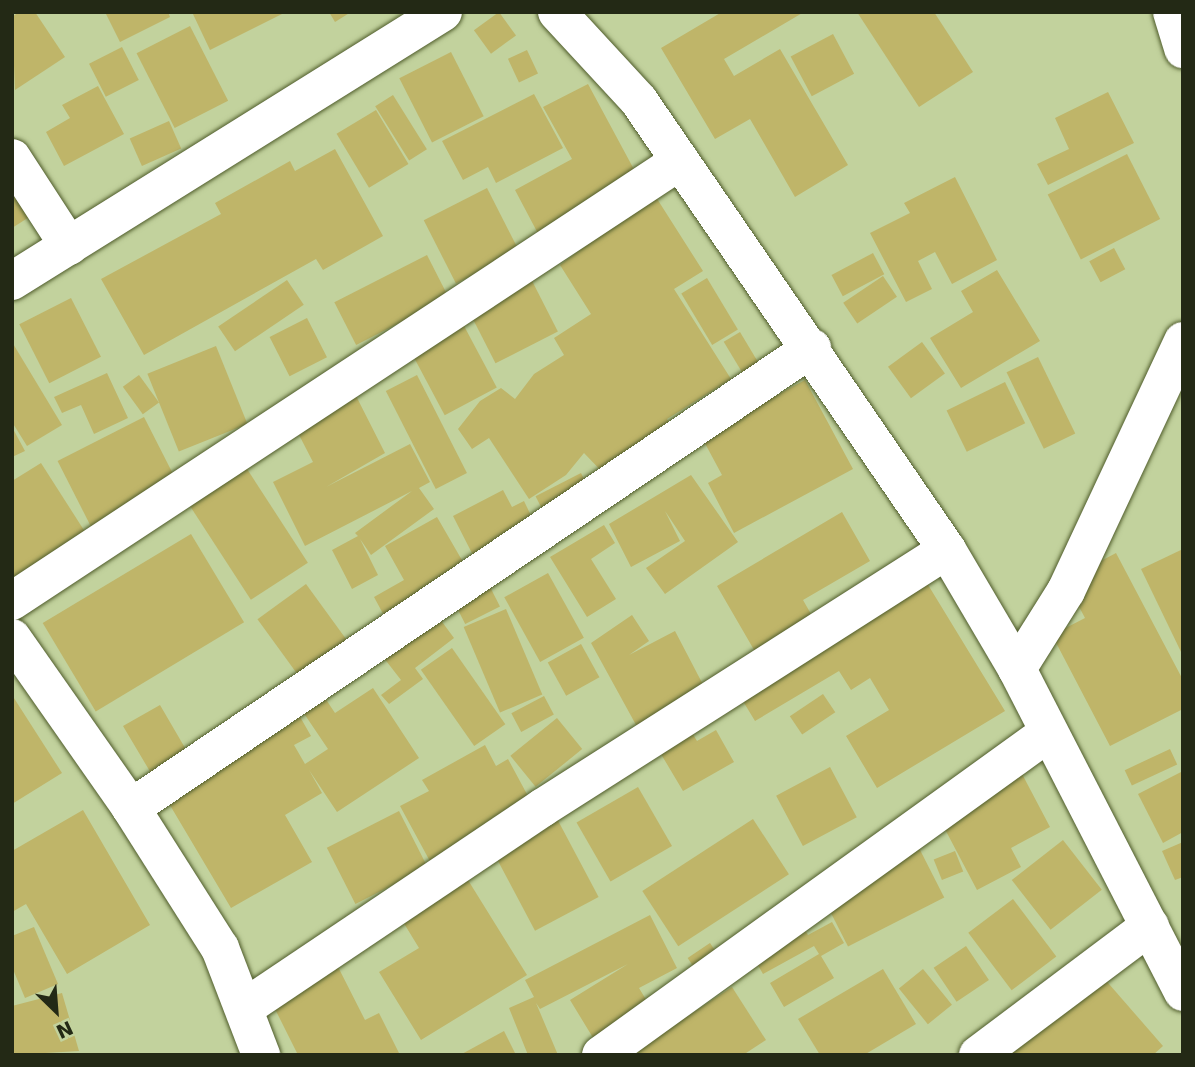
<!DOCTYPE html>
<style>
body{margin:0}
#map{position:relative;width:1195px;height:1067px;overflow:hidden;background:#c2d29d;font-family:"DejaVu Sans",sans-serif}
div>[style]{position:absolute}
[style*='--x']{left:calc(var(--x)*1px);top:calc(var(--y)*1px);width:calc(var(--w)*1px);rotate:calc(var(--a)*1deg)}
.building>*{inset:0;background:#bfb569;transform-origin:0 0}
.roads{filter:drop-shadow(0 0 2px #4f5c2b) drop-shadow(0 0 2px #4f5c2b)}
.minor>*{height:38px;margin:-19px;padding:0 19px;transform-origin:19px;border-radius:19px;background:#fff}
.tertiary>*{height:38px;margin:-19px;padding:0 19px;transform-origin:19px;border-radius:19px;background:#fff}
.secondary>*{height:38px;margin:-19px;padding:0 19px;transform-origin:19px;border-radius:19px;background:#fff}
span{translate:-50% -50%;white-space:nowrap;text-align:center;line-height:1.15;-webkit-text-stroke:6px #c2d29d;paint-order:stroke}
.frame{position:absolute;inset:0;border:14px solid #232915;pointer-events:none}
.north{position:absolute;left:21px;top:976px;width:70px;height:70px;-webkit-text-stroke:5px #c2d29d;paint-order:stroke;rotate:155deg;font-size:19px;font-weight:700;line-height:28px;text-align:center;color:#232915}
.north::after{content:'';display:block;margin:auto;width:24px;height:32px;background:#232915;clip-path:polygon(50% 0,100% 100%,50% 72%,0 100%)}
</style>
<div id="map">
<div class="building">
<div style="clip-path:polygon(19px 12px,35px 12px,65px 57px,15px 90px,12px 17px)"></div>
<div style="clip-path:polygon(105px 12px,168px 12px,170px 17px,120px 42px)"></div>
<div style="clip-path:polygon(192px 12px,286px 12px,210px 50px)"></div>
<div style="clip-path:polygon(329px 12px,351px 12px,335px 22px)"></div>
<div style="left:499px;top:12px;width:29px;height:31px;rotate:54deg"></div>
<div style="clip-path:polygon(722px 12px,804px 12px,724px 59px,734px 76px,780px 49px,848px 165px,795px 197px,750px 119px,715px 139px,661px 48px)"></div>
<div style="clip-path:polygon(857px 12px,934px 12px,973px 72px,919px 107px)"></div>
<div style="left:190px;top:26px;width:84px;height:60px;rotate:63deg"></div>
<div style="left:833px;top:34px;width:45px;height:48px;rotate:62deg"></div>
<div style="left:122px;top:47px;width:37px;height:37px;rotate:63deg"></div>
<div style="left:527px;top:50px;width:26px;height:21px;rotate:65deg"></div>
<div style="left:451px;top:52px;width:72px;height:58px;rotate:63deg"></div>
<div style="clip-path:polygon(588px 84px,644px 188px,543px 243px,515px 190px,572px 159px,543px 107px)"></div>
<div style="clip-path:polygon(98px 86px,124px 134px,64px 166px,46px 132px,70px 118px,62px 105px)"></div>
<div style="clip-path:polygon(1108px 92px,1134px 143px,1048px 185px,1037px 164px,1069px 149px,1055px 118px)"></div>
<div style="clip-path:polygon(534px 94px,563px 148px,496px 183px,488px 167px,463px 180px,442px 141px)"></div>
<div style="left:393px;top:95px;width:64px;height:21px;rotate:58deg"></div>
<div style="left:376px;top:110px;width:63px;height:46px;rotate:59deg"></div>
<div style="left:169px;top:121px;width:30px;height:43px;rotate:66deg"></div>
<div style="clip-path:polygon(335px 149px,383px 236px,323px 270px,316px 259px,144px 355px,101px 279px,221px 214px,215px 203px,290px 161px,295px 171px)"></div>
<div style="left:1127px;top:154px;width:73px;height:89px;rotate:63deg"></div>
<div style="clip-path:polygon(955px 177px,997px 260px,952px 284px,935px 252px,918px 261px,932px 289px,906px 302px,870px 233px,910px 213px,904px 203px)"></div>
<div style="clip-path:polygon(12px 180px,34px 214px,12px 228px)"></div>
<div style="left:487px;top:188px;width:71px;height:71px;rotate:63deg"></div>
<div style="clip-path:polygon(654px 194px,703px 271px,674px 289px,731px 379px,667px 419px,676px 433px,609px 479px,584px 453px,566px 475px,529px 499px,489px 438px,472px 449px,458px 429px,480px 401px,501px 388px,515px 399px,534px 374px,564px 355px,554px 338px,591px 314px,560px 265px)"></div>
<div style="left:1114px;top:248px;width:24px;height:28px;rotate:62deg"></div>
<div style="left:873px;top:253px;width:24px;height:47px;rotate:62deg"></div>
<div style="left:427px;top:255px;width:48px;height:104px;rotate:63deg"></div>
<div style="clip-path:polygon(997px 270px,1040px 341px,961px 388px,930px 338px,973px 312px,961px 291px)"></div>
<div style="left:527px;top:271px;width:68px;height:70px;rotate:63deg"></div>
<div style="left:883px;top:276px;width:25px;height:48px;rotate:56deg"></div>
<div style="left:707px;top:278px;width:60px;height:30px;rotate:59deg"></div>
<div style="left:287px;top:280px;width:30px;height:83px;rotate:56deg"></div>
<div style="left:71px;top:298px;width:66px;height:58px;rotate:63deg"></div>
<div style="left:307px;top:318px;width:44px;height:42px;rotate:63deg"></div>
<div style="left:463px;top:324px;width:72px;height:59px;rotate:62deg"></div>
<div style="left:740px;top:332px;width:56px;height:19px;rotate:59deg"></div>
<div style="clip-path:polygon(12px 342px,62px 425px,27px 446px,12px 422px)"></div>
<div style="left:922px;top:342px;width:39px;height:42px;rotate:54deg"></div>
<div style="left:216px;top:346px;width:84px;height:74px;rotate:68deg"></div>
<div style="left:1038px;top:357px;width:85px;height:35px;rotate:64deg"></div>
<div style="clip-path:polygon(107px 373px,128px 418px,94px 434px,81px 405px,62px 413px,54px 397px)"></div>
<div style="left:139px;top:375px;width:34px;height:20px;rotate:54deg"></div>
<div style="left:417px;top:375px;width:110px;height:35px;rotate:63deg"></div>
<div style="clip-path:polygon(805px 380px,853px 469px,734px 533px,708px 483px,722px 475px,701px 436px)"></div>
<div style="left:1005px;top:382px;width:46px;height:65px;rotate:64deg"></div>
<div style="clip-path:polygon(351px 386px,385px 453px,326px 487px,410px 444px,430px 482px,419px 488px,434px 509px,371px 555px,360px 539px,378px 575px,352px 589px,332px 550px,358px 536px,355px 533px,412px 491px,305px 546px,273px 482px,313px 462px,297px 431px)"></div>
<div style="left:144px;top:417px;width:76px;height:97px;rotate:63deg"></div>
<div style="clip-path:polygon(12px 427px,25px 451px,12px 457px)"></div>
<div style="left:236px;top:452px;width:132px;height:68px;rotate:57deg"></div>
<div style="clip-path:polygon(41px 463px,96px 549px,12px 587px,12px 481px)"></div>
<div style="left:581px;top:473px;width:27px;height:51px;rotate:63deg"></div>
<div style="clip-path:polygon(691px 475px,738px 542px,665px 594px,646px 568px,685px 541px,665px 511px,680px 541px,631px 567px,609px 524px)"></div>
<div style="clip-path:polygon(503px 490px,512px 507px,524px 501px,537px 528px,479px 567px,453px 516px)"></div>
<div style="clip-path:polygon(842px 512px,870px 561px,803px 600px,815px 621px,757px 655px,717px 586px)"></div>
<div style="clip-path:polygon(437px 517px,470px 574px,387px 621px,374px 597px,404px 580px,385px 546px)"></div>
<div style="clip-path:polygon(604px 525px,615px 543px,591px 559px,616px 599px,587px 617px,550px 557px)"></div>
<div style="left:191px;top:534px;width:103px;height:173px;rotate:59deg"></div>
<div style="clip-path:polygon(1183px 549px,1183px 656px,1141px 569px)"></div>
<div style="clip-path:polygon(1116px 553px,1183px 680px,1183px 709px,1110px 746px,1052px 635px,1085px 618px,1065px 580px)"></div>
<div style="clip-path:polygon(919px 570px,1005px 711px,877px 788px,846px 736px,889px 710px,870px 678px,851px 690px,839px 671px,755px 721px,732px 683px)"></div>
<div style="left:548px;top:573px;width:74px;height:50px;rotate:61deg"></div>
<div style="left:485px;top:577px;width:33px;height:39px;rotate:63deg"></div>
<div style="left:306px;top:584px;width:95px;height:60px;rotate:54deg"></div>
<div style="left:506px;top:609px;width:93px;height:46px;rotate:67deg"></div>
<div style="clip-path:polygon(434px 611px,454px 638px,415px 668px,423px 679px,389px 704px,381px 695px,401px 680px,380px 653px)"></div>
<div style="clip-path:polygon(632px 615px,649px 641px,629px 655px,675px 631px,710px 698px,641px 734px,591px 643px)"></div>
<div style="left:581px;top:644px;width:38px;height:38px;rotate:61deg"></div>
<div style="left:452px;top:648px;width:93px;height:38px;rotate:55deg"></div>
<div style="clip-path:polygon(373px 688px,419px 758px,337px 812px,309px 770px,322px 793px,285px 815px,312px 862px,231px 908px,123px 726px,160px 705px,195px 765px,295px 708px,311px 736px,294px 745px,305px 764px,328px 749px,303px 712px,325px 698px,335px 713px)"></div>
<div style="left:823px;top:694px;width:22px;height:40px;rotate:56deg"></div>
<div style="clip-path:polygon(12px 695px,62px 773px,12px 804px)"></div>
<div style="left:544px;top:696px;width:21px;height:37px;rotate:62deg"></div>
<div style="left:557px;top:718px;width:40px;height:60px;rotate:51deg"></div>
<div style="clip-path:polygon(688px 726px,697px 741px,716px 730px,734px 762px,683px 791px,655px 744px)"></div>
<div style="clip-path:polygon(485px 745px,496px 766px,508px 759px,535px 809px,432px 865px,400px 806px,429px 791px,422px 780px)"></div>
<div style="left:1170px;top:749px;width:17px;height:50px;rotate:65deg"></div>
<div style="clip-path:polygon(1011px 753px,1050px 827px,1011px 848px,1021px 867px,977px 890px,928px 797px)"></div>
<div style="left:830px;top:767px;width:57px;height:61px;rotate:62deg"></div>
<div style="clip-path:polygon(1183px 771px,1183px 832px,1163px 843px,1138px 794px)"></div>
<div style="left:638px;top:787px;width:68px;height:71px;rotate:60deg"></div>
<div style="clip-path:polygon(83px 810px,150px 925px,67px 974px,26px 904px,12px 912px,12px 851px)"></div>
<div style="left:399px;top:811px;width:63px;height:81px;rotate:63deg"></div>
<div style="left:554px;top:813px;width:95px;height:72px;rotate:62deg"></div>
<div style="left:753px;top:819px;width:66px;height:132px;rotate:57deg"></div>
<div style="left:1063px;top:840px;width:63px;height:65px;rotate:52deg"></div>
<div style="clip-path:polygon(1183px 842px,1183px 877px,1175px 880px,1162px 851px)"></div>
<div style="left:917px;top:844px;width:60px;height:108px;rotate:63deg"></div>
<div style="left:955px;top:851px;width:22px;height:23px;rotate:68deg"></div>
<div style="clip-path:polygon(463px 872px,527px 975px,421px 1040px,379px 972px,419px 948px,397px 912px)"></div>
<div style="left:1013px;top:899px;width:72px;height:56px;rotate:53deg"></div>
<div style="clip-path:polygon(790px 905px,808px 935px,832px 922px,844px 943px,821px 956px,834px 978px,784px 1007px,770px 983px,819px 954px,814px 946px,763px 974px,740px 934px)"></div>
<div style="clip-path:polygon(650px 915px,677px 968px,639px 988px,651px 1008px,595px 1041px,570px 1000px,628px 964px,540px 1009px,536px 1003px,558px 1055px,528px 1055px,509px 1008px,534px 997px,525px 980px)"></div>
<div style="clip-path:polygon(34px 927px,58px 984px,25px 998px,12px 967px,12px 936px)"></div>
<div style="left:710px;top:943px;width:18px;height:27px;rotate:56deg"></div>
<div style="left:966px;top:946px;width:41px;height:39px;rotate:56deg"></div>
<div style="clip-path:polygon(333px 957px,365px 1020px,379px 1013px,400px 1055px,298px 1055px,266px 991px)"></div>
<div style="clip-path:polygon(1089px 961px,1163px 1046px,1153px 1055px,985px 1055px)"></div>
<div style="clip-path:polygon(883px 969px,916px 1024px,864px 1055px,820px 1055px,798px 1019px)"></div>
<div style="left:923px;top:969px;width:46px;height:31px;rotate:51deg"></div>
<div style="clip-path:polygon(732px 987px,766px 1040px,743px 1055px,639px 1055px,636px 1050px)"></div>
<div style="clip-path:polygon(62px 993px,79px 1051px,12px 1055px,12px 1006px)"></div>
<div style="clip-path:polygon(504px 1031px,516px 1055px,460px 1055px)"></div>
</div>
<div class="roads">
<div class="minor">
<div style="--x:12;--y:158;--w:105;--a:57.1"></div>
<div style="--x:12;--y:281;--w:508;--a:-31.97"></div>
<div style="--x:12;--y:601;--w:800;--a:-33.37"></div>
<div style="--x:12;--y:638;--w:208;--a:55"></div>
<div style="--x:131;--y:808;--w:166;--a:57.6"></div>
<div style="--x:220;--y:948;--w:115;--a:69"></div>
<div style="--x:131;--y:808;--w:822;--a:-34.04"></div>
<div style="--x:246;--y:1007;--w:357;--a:-33.9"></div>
<div style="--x:542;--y:808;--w:480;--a:-32.5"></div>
<div style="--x:601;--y:1055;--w:551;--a:-35.77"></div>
<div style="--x:978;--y:1055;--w:215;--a:-36.9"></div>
</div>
<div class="tertiary">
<div style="--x:1172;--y:12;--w:39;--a:73"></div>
<div style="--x:1017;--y:669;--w:92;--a:-57.9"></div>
<div style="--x:1066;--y:591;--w:276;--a:-64.9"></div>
</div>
<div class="secondary">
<div style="--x:557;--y:12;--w:121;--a:47.3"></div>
<div style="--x:639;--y:101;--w:544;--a:55.55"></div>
<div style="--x:947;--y:550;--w:138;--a:59.5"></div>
<div style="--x:1017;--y:669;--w:363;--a:62.8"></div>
</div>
</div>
<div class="frame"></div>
<div class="north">N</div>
</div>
